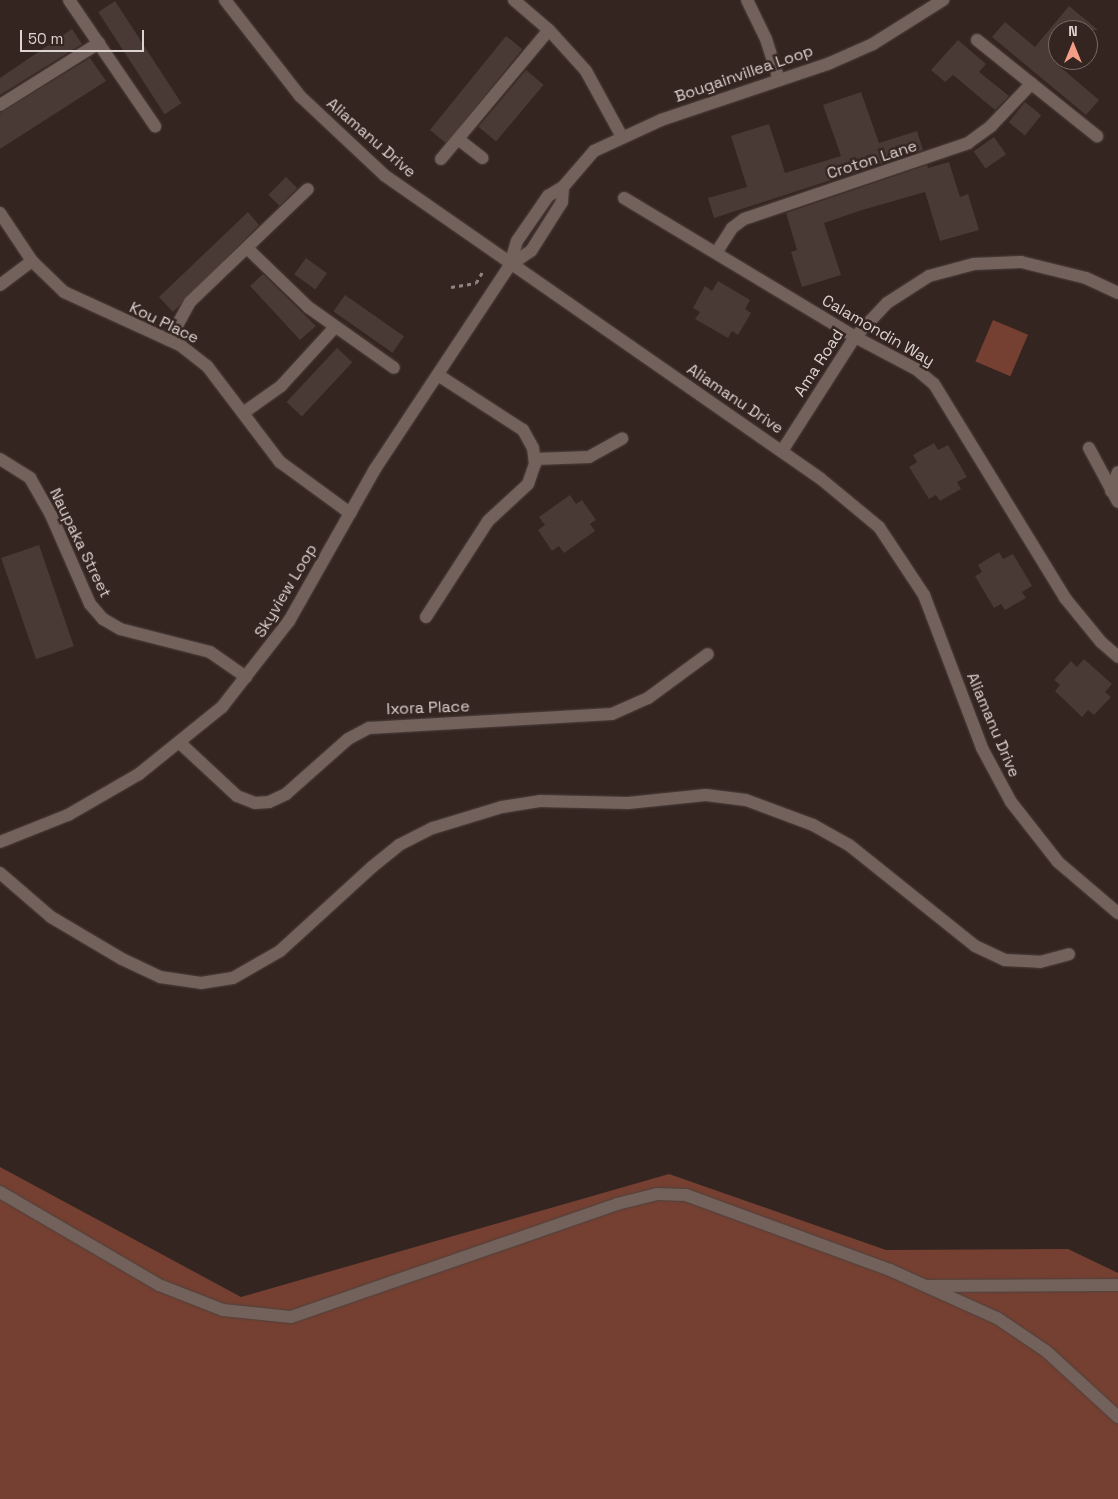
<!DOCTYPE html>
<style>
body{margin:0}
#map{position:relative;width:1118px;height:1499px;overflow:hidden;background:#342521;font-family:"Space Grotesk",sans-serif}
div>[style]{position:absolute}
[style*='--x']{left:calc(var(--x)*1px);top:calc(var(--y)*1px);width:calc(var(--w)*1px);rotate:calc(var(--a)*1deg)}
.green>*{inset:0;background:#754031;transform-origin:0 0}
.building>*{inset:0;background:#4a3a35;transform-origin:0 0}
.path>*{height:3px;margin-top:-1.5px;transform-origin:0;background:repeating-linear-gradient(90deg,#908480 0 4px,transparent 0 8px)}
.roads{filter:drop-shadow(0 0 1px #4d413d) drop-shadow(0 0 1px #4d413d)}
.minor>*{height:12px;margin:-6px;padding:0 6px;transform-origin:6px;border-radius:6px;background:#73615c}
span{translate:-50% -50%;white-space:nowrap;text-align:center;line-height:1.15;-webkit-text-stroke:5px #342521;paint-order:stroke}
.street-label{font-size:16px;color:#ddd3d0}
.north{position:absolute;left:1048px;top:20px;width:50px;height:50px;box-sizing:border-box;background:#342521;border:1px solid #786b67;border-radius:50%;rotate:0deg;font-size:14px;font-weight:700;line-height:20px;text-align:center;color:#ddd3d0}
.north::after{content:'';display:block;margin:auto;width:18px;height:22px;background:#f49e86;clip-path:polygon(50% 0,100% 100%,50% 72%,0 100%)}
.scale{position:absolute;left:20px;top:30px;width:124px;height:22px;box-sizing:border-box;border:2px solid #ddd3d0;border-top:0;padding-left:6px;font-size:15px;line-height:18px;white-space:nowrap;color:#ddd3d0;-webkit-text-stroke:4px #342521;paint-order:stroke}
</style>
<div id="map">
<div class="green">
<div style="left:993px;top:320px;width:38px;height:45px;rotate:23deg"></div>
<div style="clip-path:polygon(0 1167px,241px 1297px,669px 1174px,886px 1250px,1068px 1249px,1118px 1273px,1118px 1499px,0 1499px)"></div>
</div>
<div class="building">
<div style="left:115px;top:1px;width:122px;height:20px;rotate:57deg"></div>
<div style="clip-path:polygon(1069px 6px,1098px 30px,1058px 30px,1058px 65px,1099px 100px,1086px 115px,992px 37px,1005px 22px,1035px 47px)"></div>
<div style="clip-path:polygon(72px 29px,82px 44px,0 95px,0 78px)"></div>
<div style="left:506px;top:36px;width:21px;height:121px;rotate:39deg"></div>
<div style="clip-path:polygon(958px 40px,986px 64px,979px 72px,1009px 96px,995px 110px,953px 75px,945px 82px,931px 70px)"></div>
<div style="clip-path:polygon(90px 58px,106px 81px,0 149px,0 113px)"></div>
<div style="left:526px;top:70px;width:23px;height:74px;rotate:40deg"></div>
<div style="clip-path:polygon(861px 92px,879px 143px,917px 131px,923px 150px,714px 218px,708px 198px,747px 187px,731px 136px,769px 124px,785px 173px,841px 156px,823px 105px)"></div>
<div style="left:1025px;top:102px;width:21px;height:26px;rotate:39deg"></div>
<div style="left:994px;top:137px;width:21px;height:25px;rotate:55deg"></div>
<div style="clip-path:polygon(949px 162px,960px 197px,968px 194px,979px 230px,940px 241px,925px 192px,862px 210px,824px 223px,841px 275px,802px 287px,791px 252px,797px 250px,786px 213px,927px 165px,928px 168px)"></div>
<div style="left:286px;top:177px;width:16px;height:25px;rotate:45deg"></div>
<div style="clip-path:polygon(248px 212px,259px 225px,173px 312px,159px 297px)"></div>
<div style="left:306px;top:258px;width:26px;height:20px;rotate:36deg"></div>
<div style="clip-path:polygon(263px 274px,316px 326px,300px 340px,250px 286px)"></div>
<div style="clip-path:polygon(718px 281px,750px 300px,745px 309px,751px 313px,738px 335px,732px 331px,728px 338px,695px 319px,700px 312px,693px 308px,705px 286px,712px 291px)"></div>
<div style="left:345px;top:295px;width:72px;height:20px;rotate:35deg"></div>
<div style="left:337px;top:348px;width:21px;height:74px;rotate:43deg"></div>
<div style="clip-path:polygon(934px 443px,938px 450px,948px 445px,967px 477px,957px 482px,961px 489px,940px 501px,936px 495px,929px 499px,909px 467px,917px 462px,913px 455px)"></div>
<div style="clip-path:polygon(570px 495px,576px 504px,582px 500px,596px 520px,590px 524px,595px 531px,564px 553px,559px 546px,552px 551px,538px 530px,545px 525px,539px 517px)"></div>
<div style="left:39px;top:545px;width:107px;height:40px;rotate:71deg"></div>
<div style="clip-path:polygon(999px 552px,1003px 559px,1013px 554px,1032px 586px,1022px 592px,1026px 598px,1005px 610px,1001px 604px,994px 608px,975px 576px,982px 572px,978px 565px)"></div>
<div style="clip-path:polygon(1084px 659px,1112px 684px,1105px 692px,1111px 697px,1094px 715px,1088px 710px,1082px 717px,1055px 691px,1060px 685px,1054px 680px,1071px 661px,1077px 667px)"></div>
</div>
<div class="path">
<div style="--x:451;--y:287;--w:25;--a:-9"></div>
<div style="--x:476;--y:283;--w:14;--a:-60"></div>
</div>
<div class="roads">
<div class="minor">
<div style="--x:69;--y:0;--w:153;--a:55.7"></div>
<div style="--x:225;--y:0;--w:122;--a:52"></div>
<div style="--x:300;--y:96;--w:115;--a:43.2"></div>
<div style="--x:384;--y:175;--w:532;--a:34.82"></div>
<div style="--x:821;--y:479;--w:75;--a:39.6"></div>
<div style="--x:879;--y:527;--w:82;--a:56.5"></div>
<div style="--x:924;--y:595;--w:164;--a:69.2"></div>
<div style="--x:982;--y:748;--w:61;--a:61.8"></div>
<div style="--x:1011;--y:802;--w:76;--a:51.9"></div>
<div style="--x:1058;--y:862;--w:79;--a:40.4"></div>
<div style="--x:514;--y:0;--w:46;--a:40.6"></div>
<div style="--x:549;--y:30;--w:55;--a:47.9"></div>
<div style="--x:586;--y:71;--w:73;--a:61.3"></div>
<div style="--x:747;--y:0;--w:43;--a:64"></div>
<div style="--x:766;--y:39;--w:43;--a:72.4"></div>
<div style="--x:977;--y:40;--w:154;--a:38.7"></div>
<div style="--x:0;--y:105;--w:117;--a:-32.1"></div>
<div style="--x:458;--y:139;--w:31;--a:38"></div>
<div style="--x:441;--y:159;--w:168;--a:-50.1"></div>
<div style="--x:624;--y:198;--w:270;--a:31"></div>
<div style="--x:855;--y:337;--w:69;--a:27.7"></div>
<div style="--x:916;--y:369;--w:23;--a:40"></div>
<div style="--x:934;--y:384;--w:251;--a:58.5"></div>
<div style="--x:1065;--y:598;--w:57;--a:50.7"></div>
<div style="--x:1101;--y:642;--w:23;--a:41"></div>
<div style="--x:0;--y:213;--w:58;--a:56.3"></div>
<div style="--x:32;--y:261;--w:45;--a:44.1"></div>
<div style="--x:64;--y:292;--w:128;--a:24.6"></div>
<div style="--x:180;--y:345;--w:34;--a:38"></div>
<div style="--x:207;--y:366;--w:121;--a:52.8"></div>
<div style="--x:280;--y:462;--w:87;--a:36.1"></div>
<div style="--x:247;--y:248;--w:85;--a:44"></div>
<div style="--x:308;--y:307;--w:105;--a:35.3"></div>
<div style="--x:716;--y:253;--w:30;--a:-57"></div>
<div style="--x:732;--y:228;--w:15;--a:-37"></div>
<div style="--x:744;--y:219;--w:237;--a:-18.7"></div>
<div style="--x:968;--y:143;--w:29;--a:-36"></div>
<div style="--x:991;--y:126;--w:59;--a:-46.4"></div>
<div style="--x:510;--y:265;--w:25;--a:-34"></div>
<div style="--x:531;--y:251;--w:58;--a:-57.7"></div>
<div style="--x:562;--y:202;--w:15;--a:-86"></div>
<div style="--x:0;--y:285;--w:40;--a:-37"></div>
<div style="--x:169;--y:340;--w:43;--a:-61.1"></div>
<div style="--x:190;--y:302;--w:163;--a:-43.8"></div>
<div style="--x:243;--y:413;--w:47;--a:-35.4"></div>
<div style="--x:281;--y:386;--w:80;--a:-47.5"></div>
<div style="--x:1089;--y:448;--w:61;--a:61.8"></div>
<div style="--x:782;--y:451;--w:135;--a:-57.4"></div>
<div style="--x:855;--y:337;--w:47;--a:-46.7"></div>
<div style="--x:887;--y:303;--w:50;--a:-32.7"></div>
<div style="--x:929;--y:276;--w:47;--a:-14.9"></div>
<div style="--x:974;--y:264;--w:47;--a:-2.4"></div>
<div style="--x:1021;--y:262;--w:67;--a:13.8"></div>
<div style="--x:1086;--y:278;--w:35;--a:25"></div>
<div style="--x:0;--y:459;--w:36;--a:32"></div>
<div style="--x:30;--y:478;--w:43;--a:60.4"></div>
<div style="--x:51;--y:515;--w:97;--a:66.3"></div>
<div style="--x:90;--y:604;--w:20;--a:49"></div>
<div style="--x:103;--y:619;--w:20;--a:30"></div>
<div style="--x:120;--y:629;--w:93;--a:14.3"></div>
<div style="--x:210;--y:652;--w:44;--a:34.8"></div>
<div style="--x:535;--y:459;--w:54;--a:-2.1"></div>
<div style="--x:589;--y:457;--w:38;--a:-29"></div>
<div style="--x:1111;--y:491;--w:20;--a:-70"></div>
<div style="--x:426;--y:617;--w:114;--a:-57.1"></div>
<div style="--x:488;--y:521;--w:54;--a:-42.8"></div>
<div style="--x:528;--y:484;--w:21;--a:-71"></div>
<div style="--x:535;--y:464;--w:16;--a:-97"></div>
<div style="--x:533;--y:448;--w:21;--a:-119"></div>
<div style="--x:523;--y:430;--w:101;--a:-147.1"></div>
<div style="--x:180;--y:743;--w:78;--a:42.9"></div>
<div style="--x:237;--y:796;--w:19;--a:21"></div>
<div style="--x:255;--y:803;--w:14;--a:-4"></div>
<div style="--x:269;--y:802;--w:19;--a:-25"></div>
<div style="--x:286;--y:794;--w:83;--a:-41.6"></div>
<div style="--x:348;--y:739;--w:24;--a:-28"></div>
<div style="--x:369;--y:728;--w:243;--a:-3.3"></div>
<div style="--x:612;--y:714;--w:39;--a:-24"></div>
<div style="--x:648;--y:698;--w:74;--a:-36.3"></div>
<div style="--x:0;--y:842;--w:73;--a:-21.7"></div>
<div style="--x:68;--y:815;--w:82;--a:-30"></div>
<div style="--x:139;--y:774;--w:107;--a:-38.9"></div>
<div style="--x:222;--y:707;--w:109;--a:-52.1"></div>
<div style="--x:289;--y:621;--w:175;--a:-60.5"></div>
<div style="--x:375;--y:469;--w:245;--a:-56.5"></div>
<div style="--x:510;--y:265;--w:25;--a:-74"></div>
<div style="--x:517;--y:241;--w:55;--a:-55.4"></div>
<div style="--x:548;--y:196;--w:17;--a:-31"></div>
<div style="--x:563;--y:187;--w:48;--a:-49.3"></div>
<div style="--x:594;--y:151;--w:74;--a:-24.8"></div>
<div style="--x:661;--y:120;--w:178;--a:-18.6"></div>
<div style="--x:830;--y:63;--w:47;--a:-23.8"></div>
<div style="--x:873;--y:44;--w:83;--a:-32.2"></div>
<div style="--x:0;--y:873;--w:67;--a:40.8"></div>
<div style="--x:51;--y:917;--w:82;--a:30.6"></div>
<div style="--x:122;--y:959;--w:42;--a:25.3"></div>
<div style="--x:160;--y:977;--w:41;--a:8.3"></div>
<div style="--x:201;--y:983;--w:32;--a:-9"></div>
<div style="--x:233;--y:978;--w:54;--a:-29.9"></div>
<div style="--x:280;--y:951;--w:125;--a:-42.4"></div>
<div style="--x:372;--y:867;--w:35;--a:-39"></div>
<div style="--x:399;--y:845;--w:38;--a:-27"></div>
<div style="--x:433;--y:828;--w:72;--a:-16.9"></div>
<div style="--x:502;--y:807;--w:38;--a:-9"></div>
<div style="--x:540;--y:801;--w:88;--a:1.3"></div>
<div style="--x:628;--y:803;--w:78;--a:-5.9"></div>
<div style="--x:706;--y:795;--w:40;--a:7.1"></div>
<div style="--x:746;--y:800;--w:72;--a:20.5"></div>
<div style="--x:813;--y:825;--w:41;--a:29.1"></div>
<div style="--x:849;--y:845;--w:161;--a:38.7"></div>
<div style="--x:975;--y:946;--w:33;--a:25"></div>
<div style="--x:1005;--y:960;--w:35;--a:3"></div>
<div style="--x:1040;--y:962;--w:30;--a:-15"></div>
<div style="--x:0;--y:1192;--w:184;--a:30.3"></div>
<div style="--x:159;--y:1285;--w:69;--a:21.3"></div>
<div style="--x:223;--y:1310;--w:68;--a:5.9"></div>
<div style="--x:291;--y:1317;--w:345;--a:-19.1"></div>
<div style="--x:617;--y:1204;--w:41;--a:-14"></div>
<div style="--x:657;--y:1194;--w:29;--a:2"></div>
<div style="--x:686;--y:1195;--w:217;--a:20.2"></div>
<div style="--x:890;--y:1270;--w:117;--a:24.2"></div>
<div style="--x:997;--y:1318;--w:59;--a:34"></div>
<div style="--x:1046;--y:1351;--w:98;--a:42.5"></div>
<div style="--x:929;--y:1286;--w:189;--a:-0.3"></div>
</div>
</div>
<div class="street-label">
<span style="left:744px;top:74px;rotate:-19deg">Bougainvillea Loop</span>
<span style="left:371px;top:138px;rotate:41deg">Aliamanu Drive</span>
<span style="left:872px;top:160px;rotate:-18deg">Croton Lane</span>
<span style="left:164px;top:323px;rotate:26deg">Kou Place</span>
<span style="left:878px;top:331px;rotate:30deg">Calamondin Way</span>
<span style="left:819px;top:363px;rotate:-57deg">Ama Road</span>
<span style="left:735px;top:399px;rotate:34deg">Aliamanu Drive</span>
<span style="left:80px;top:543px;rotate:64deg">Naupaka Street</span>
<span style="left:286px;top:591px;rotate:-59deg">Skyview Loop</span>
<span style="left:428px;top:708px;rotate:-2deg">Ixora Place</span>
<span style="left:993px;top:725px;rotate:67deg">Aliamanu Drive</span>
</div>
<div class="north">N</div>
<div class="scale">50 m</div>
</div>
